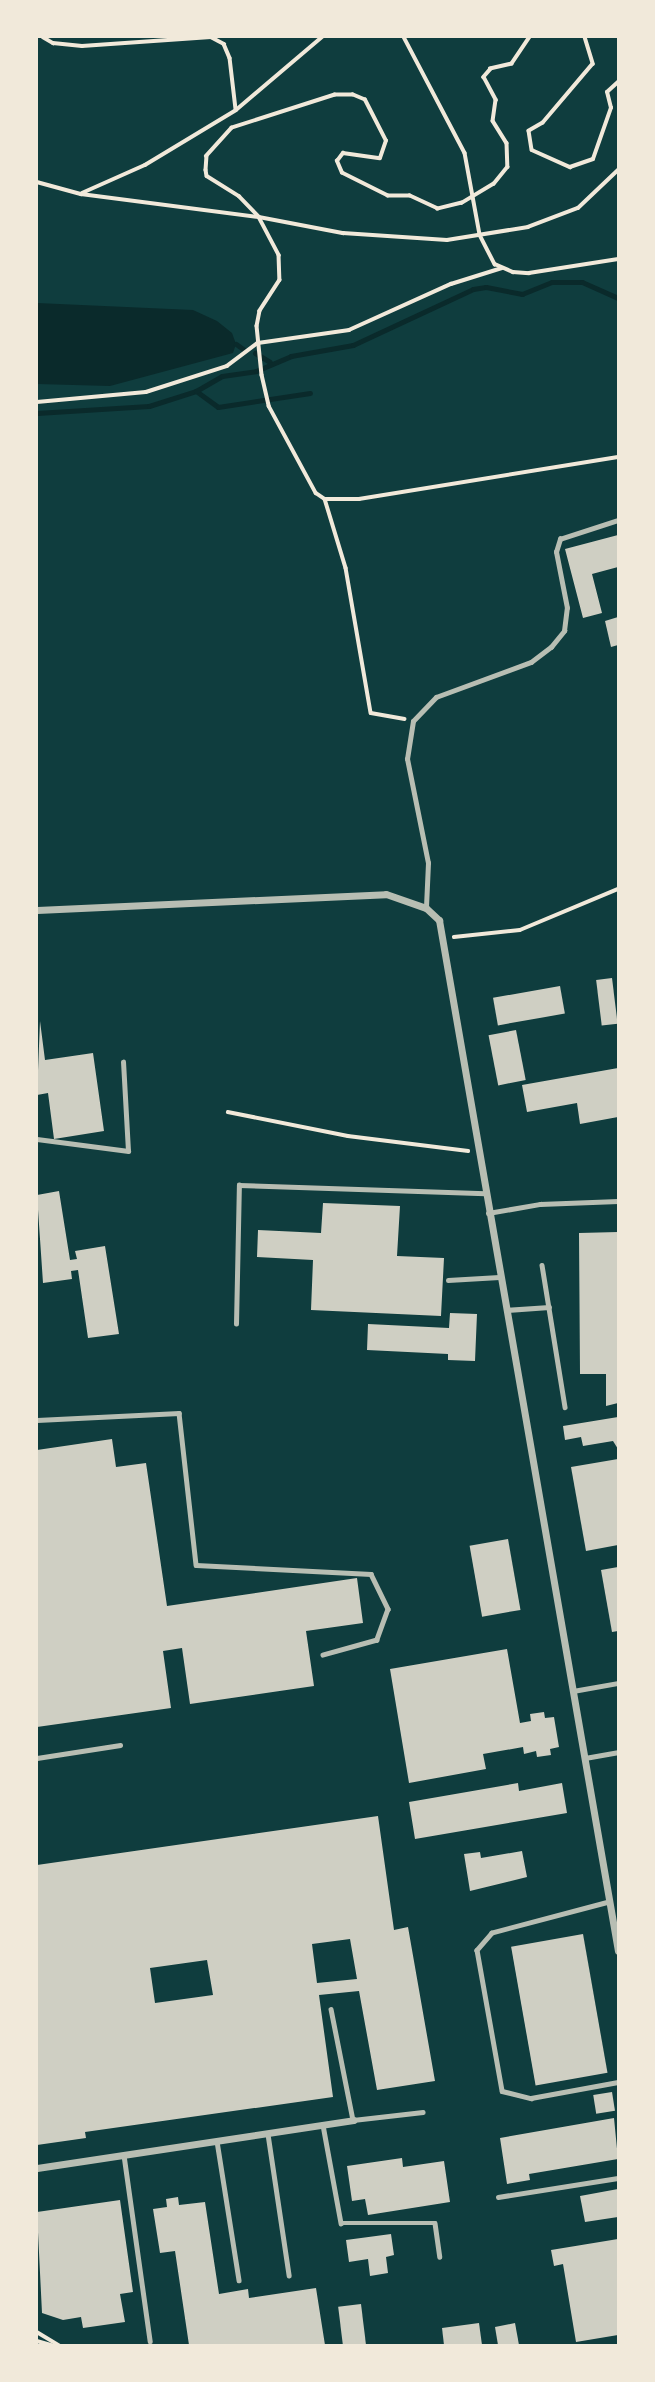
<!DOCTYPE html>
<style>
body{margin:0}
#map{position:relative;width:655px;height:2382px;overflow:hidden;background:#0f3d3e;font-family:Manrope,sans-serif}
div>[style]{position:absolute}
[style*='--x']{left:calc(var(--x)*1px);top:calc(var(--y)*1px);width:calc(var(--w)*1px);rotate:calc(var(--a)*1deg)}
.water>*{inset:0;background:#0a2a2b}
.stream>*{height:5px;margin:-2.5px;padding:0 2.5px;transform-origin:2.5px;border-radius:2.5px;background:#0a2a2b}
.building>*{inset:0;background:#cfcfc3;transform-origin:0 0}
.path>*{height:3.5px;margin:-1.75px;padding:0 1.75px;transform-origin:1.75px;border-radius:1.75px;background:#f1e9da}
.service>*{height:4.5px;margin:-2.25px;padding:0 2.25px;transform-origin:2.25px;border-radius:2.25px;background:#b8beb3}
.minor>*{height:7px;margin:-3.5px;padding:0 3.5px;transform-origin:3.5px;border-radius:3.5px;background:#b8beb3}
span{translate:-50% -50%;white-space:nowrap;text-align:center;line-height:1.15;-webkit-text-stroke:5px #f1e9da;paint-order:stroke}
.frame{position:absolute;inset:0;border:38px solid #f1e9da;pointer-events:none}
</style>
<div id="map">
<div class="water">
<div style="clip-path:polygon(37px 303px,193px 310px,217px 321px,232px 333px,236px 344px,233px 353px,110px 386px,37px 384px)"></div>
</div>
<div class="stream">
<div style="--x:236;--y:344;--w:9;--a:36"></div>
<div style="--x:255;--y:353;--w:17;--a:31"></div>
<div style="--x:196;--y:391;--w:27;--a:36"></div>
<div style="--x:218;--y:407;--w:93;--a:-8.7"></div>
<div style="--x:37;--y:413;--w:112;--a:-3.6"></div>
<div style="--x:149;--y:406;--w:49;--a:-17.7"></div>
<div style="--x:196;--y:391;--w:30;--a:-30"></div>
<div style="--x:222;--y:376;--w:34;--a:-8"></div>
<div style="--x:256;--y:371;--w:38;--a:-23"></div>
<div style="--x:291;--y:356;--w:63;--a:-10.1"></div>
<div style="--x:353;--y:345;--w:132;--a:-25"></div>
<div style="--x:473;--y:289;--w:13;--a:-9"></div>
<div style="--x:486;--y:287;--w:37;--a:11"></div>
<div style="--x:522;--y:294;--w:32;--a:-22"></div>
<div style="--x:552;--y:282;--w:30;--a:0"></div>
<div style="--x:582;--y:282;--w:39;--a:24"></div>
</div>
<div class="building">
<div style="clip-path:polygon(618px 535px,618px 567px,592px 574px,602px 613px,583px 618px,565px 549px)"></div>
<div style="clip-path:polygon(618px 617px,618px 645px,611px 647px,605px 621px)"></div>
<div style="left:612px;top:978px;width:46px;height:16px;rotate:83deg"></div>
<div style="left:560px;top:986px;width:28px;height:68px;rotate:80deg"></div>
<div style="clip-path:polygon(40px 1021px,45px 1060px,93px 1053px,104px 1131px,54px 1139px,48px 1093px,37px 1095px)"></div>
<div style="left:516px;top:1030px;width:51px;height:28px;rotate:79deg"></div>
<div style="clip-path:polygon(618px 1068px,618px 1117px,580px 1124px,577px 1103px,527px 1112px,522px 1085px)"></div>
<div style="clip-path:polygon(59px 1191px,70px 1260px,77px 1259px,75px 1251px,105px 1246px,119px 1334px,88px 1338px,78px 1270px,71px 1271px,72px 1279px,43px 1283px,37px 1195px)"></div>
<div style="clip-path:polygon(323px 1203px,400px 1206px,397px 1256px,444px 1258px,441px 1316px,311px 1310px,313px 1260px,257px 1257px,258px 1230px,321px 1233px)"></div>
<div style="clip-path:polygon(618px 1232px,618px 1403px,606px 1406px,606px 1374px,580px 1374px,579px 1233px)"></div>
<div style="clip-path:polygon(450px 1313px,477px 1314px,475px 1361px,448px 1360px,448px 1354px,367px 1350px,368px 1324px,449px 1328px)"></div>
<div style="clip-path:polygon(618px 1417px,618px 1449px,613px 1441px,583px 1446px,581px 1437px,565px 1440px,563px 1426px)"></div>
<div style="clip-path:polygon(112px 1439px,116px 1467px,146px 1463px,167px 1606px,357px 1578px,363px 1623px,306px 1631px,314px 1686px,190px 1704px,182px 1648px,163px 1651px,171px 1708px,37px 1727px,37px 1450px)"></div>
<div style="clip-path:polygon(618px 1459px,618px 1545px,586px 1551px,571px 1467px)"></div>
<div style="left:508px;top:1539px;width:72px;height:39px;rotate:80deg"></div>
<div style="clip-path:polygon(618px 1567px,618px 1631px,612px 1632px,601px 1570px)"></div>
<div style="clip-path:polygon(507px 1649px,520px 1723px,531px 1721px,530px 1714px,544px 1712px,545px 1718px,554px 1717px,559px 1747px,550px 1749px,551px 1755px,537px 1757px,536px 1751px,524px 1754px,523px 1747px,483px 1754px,486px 1769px,409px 1783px,390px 1669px)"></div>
<div style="clip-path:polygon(518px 1783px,519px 1791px,562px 1783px,567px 1813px,415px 1839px,409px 1802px)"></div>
<div style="clip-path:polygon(evenodd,378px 1816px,394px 1930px,408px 1927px,435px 2081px,377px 2090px,359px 1991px,319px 1995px,333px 2097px,85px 2132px,86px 2138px,37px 2145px,37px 1865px,378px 1816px,350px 1939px,357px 1979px,317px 1983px,312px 1944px,350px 1939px,378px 1816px,207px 1960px,213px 1995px,155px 2003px,150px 1968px,207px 1960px)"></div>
<div style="clip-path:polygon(522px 1851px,527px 1877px,470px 1891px,464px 1854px,480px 1852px,481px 1858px)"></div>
<div style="left:583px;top:1934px;width:141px;height:73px;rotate:80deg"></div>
<div style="left:612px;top:2092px;width:19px;height:19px;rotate:81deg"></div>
<div style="clip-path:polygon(614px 2118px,618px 2159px,529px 2174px,530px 2180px,507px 2184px,500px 2138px)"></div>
<div style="clip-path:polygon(402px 2158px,403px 2167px,444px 2161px,450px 2202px,368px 2215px,365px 2199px,352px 2201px,347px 2166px)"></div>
<div style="clip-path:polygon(618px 2189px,618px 2217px,585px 2222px,580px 2196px)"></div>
<div style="clip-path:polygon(178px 2197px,179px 2205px,205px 2202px,219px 2294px,248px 2289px,249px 2298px,316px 2288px,325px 2345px,189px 2345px,175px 2251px,160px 2253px,153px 2209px,167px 2207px,166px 2199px)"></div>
<div style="clip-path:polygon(120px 2200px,133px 2292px,120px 2294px,125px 2322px,83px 2328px,81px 2317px,63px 2320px,42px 2313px,37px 2212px)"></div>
<div style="clip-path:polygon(391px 2234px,394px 2255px,386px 2257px,388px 2273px,370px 2276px,368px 2259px,349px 2262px,346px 2240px)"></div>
<div style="clip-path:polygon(618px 2239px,618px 2335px,576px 2342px,563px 2264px,554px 2266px,551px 2250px)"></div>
<div style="left:361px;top:2304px;width:41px;height:23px;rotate:83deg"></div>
<div style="clip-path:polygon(479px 2323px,482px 2345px,444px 2345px,442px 2328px)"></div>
<div style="clip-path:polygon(515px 2323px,519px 2345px,498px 2345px,495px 2327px)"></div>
</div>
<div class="path">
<div style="--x:43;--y:37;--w:12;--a:31"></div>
<div style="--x:53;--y:43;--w:29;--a:6"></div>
<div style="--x:82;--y:46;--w:129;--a:-4"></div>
<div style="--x:211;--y:37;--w:15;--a:28"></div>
<div style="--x:224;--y:44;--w:15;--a:67"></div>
<div style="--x:230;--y:58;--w:51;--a:83.3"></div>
<div style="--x:404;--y:37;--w:131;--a:62.3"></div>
<div style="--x:465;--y:153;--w:83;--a:79.6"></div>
<div style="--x:480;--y:235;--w:33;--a:63"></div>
<div style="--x:495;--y:264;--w:20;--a:24"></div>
<div style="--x:513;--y:272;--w:16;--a:4"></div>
<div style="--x:529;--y:273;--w:90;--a:-8.9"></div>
<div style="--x:530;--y:37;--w:32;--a:124"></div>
<div style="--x:512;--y:64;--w:22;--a:167"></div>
<div style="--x:491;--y:69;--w:11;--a:131"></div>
<div style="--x:484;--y:77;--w:26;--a:62"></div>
<div style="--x:496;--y:100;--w:21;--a:98"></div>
<div style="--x:493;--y:121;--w:26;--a:58"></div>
<div style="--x:507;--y:143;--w:24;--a:88"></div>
<div style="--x:508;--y:167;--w:22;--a:129"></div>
<div style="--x:494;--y:184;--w:37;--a:149"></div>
<div style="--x:462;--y:203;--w:25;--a:166"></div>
<div style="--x:438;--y:209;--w:31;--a:-155"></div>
<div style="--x:410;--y:196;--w:22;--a:180"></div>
<div style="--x:388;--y:196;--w:51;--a:-153.4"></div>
<div style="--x:342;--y:173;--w:13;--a:-113"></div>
<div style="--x:337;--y:161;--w:10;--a:-53"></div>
<div style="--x:343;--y:153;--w:37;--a:8"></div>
<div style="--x:380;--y:158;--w:18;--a:-71"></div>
<div style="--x:386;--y:141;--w:46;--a:-117.1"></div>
<div style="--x:365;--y:100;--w:13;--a:-157"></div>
<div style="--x:353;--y:95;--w:18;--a:180"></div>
<div style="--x:335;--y:95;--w:108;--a:162.2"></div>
<div style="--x:232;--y:128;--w:38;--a:132"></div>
<div style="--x:207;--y:156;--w:14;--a:94"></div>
<div style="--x:206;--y:170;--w:6;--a:81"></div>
<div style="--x:207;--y:176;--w:38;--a:32"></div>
<div style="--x:239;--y:196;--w:29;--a:46"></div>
<div style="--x:259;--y:217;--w:43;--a:62.2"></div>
<div style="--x:279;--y:255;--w:25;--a:88"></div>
<div style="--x:280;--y:280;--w:37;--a:123"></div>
<div style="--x:260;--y:311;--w:15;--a:101"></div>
<div style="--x:257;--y:326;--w:49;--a:84.2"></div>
<div style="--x:262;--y:375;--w:32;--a:77"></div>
<div style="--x:269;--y:406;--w:99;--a:61.6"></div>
<div style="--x:316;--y:493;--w:11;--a:34"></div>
<div style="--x:325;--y:499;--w:34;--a:0"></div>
<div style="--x:359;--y:499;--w:262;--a:-9.2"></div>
<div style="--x:585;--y:37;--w:28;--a:73"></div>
<div style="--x:593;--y:64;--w:77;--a:130.3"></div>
<div style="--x:543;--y:123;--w:16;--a:150"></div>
<div style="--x:529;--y:131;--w:19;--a:81"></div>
<div style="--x:532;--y:150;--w:42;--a:24.1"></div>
<div style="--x:570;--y:167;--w:24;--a:-19"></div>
<div style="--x:593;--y:159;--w:54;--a:-70.6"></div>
<div style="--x:611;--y:108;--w:16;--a:-104"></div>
<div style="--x:607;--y:92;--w:15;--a:-42"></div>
<div style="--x:37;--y:182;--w:46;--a:15.3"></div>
<div style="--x:81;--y:194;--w:179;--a:7.4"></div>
<div style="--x:259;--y:217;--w:86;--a:10.8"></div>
<div style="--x:343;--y:233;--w:104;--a:3.9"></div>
<div style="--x:447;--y:240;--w:82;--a:-9.1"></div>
<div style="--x:528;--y:227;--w:53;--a:-20.8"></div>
<div style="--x:578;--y:208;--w:55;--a:-43.5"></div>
<div style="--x:82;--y:193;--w:69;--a:-24"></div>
<div style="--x:145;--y:165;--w:106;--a:-31.1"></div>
<div style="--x:236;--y:110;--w:113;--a:-40.3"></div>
<div style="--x:37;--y:402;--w:109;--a:-5.2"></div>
<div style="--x:146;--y:392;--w:85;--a:-17.8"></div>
<div style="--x:227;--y:366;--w:39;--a:-37"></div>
<div style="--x:258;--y:343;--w:92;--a:-8.1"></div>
<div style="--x:349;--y:330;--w:112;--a:-24.3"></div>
<div style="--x:451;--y:284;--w:53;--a:-17.4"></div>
<div style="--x:325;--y:499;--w:72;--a:73.1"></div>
<div style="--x:346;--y:568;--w:147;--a:80.2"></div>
<div style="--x:371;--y:713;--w:34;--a:10"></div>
<div style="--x:454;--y:937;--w:66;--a:-6.1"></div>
<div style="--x:520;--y:930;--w:106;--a:-22.7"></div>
<div style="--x:228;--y:1112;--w:122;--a:11.3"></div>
<div style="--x:348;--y:1136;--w:121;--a:7.1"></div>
<div style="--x:37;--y:2332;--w:26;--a:31"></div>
<div style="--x:37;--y:2341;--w:15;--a:16"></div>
</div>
<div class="service">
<div style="--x:426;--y:907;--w:44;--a:-87.4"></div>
<div style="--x:428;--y:863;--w:106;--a:-101.4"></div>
<div style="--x:407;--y:759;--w:38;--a:-81"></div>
<div style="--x:413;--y:721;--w:33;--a:-46"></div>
<div style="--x:436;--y:697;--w:101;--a:-20.2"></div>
<div style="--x:531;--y:662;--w:25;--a:-37"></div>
<div style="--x:551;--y:647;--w:21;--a:-51"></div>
<div style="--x:564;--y:631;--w:23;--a:-83"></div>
<div style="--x:567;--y:608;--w:57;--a:-101.1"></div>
<div style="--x:556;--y:552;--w:14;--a:-73"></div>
<div style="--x:560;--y:539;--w:61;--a:-18.1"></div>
<div style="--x:37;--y:1139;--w:92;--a:7.5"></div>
<div style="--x:128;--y:1151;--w:89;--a:-93.2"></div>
<div style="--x:488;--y:1213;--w:53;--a:-9.8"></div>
<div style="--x:540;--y:1204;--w:78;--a:-2.2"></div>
<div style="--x:542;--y:1265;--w:144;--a:80.8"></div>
<div style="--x:448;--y:1280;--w:51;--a:-3.4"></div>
<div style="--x:506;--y:1310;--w:43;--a:-4"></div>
<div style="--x:236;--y:1324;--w:139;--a:-88.8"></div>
<div style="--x:239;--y:1185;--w:246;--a:1.9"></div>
<div style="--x:37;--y:1420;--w:142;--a:-2.8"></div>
<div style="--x:179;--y:1413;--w:153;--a:83.6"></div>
<div style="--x:196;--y:1565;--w:175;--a:2.9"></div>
<div style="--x:371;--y:1574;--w:39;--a:64"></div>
<div style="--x:388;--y:1609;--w:33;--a:110"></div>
<div style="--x:377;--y:1640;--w:56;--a:164.5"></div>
<div style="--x:573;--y:1691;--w:46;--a:-10.1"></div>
<div style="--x:37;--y:1758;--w:84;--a:-8.9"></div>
<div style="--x:585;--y:1758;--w:34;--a:-10"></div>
<div style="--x:609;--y:1902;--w:121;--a:165.2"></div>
<div style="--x:492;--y:1933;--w:23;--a:131"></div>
<div style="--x:477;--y:1950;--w:143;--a:79.9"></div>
<div style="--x:502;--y:2091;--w:30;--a:14"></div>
<div style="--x:531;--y:2098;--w:88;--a:-10.4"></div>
<div style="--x:331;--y:2009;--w:113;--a:78.8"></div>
<div style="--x:353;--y:2120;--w:70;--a:-6.5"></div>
<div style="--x:323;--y:2125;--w:100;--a:79.6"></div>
<div style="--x:341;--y:2223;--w:94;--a:0"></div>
<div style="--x:435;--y:2223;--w:34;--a:82"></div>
<div style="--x:268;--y:2134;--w:143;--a:81.5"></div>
<div style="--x:217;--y:2141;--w:141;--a:81"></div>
<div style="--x:124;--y:2155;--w:188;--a:82"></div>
<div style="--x:498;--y:2197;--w:121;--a:-9"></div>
</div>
<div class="minor">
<div style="--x:37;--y:910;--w:349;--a:-2.6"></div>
<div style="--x:386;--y:894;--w:42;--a:19.3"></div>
<div style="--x:426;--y:908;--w:18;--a:43"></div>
<div style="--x:439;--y:920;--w:1046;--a:80.15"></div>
<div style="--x:37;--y:2168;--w:320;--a:-8.6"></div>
</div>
<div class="frame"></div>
</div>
